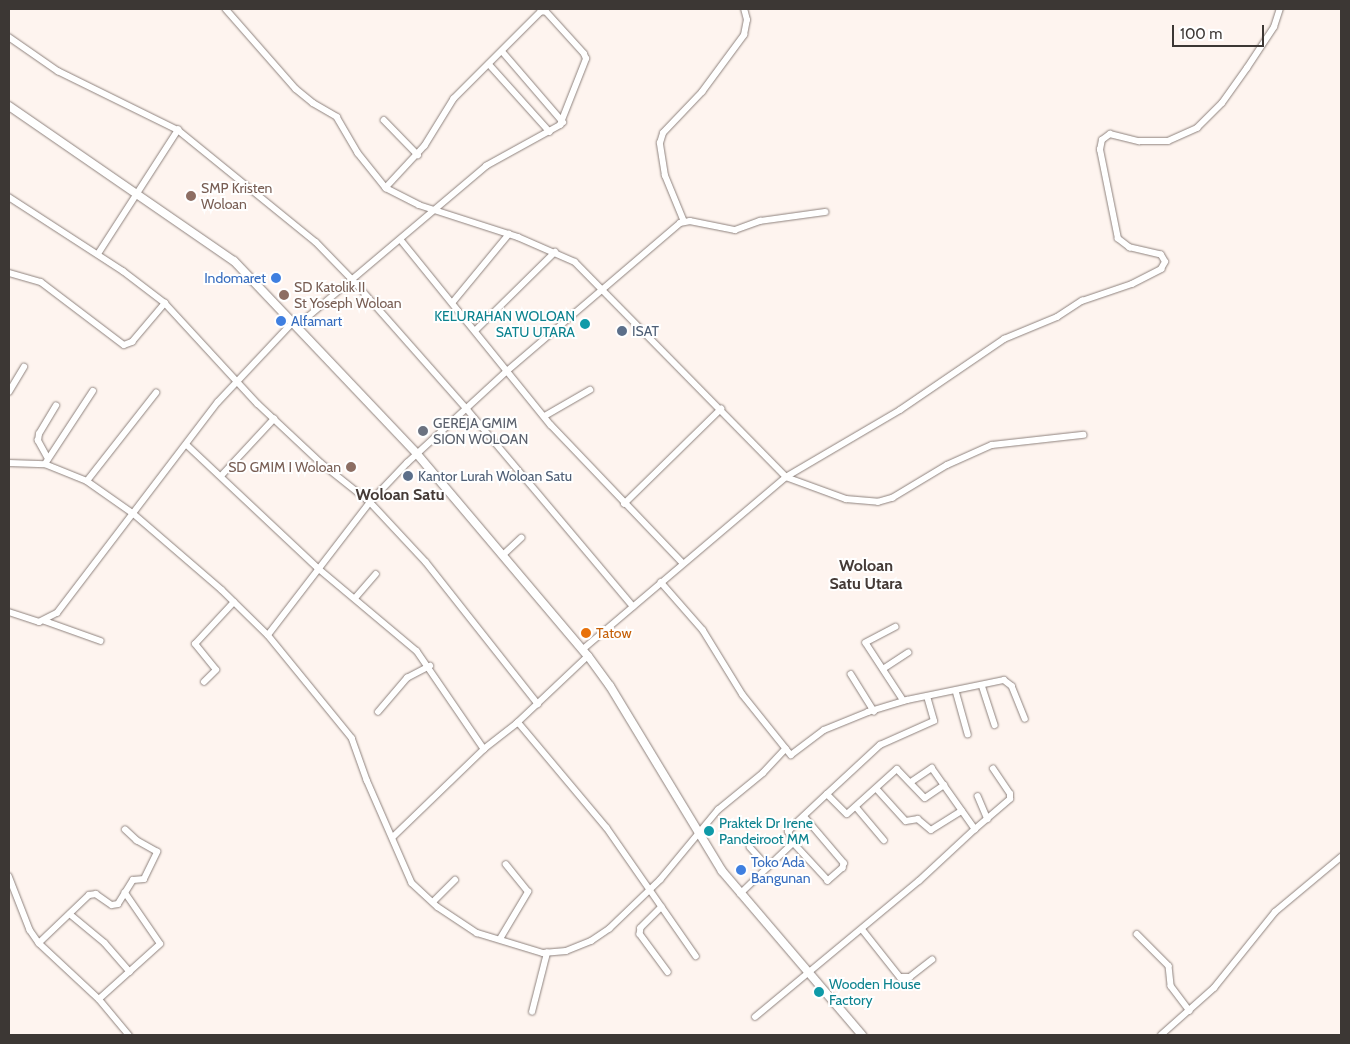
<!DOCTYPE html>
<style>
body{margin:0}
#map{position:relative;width:1350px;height:1044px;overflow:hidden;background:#fef4ef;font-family:Cabin,sans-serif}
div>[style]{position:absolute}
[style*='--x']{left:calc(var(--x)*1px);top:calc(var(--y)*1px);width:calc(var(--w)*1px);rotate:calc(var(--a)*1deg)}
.roads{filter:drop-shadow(0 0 1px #8e827d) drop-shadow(0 0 1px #8e827d)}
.minor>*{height:5.5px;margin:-2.75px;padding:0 2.75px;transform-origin:2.75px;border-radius:2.75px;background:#fff}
.secondary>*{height:8px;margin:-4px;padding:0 4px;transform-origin:4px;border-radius:4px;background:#fff}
.dots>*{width:14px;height:14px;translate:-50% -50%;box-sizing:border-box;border:2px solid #fff;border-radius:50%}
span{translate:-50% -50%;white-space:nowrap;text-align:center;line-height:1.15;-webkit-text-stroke:4px #fff;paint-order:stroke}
.education-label{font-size:14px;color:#785e54}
.left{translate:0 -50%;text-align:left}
.right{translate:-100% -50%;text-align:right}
.shop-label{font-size:14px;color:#366cbe}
.culture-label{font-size:14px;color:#0d838f}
.service-label{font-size:14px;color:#4e5e75}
.worship-label{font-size:14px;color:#5b616d}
.food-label{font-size:14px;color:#c56008}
.quarter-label{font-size:16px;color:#453b37;font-weight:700}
.frame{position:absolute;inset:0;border:10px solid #3c3734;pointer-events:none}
.scale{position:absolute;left:1172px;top:25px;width:92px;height:22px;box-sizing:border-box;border:2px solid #3c3734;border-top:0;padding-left:6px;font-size:15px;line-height:18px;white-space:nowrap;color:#3c3734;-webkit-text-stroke:4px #fff;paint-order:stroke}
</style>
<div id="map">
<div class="roads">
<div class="minor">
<div style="--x:226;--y:9;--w:106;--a:48.8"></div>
<div style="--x:296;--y:89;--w:22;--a:39"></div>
<div style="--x:313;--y:103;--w:28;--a:30"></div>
<div style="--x:337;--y:117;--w:42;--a:59.7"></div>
<div style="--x:358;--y:153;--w:45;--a:51.3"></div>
<div style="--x:386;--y:188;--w:37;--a:27"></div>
<div style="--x:419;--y:205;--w:104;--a:17.9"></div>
<div style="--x:518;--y:237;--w:62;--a:23.7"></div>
<div style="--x:575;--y:262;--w:301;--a:45.5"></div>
<div style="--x:786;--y:477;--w:64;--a:20.1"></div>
<div style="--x:846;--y:499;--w:32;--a:5"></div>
<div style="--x:878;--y:502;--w:15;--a:-16"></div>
<div style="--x:892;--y:498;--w:64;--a:-31"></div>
<div style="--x:947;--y:465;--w:49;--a:-24"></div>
<div style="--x:992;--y:445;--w:92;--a:-6.3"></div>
<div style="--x:9;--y:37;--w:60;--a:34.8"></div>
<div style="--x:58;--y:71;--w:134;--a:26.2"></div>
<div style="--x:178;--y:130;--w:178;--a:39.1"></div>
<div style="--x:316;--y:242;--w:52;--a:45.8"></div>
<div style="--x:352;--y:279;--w:174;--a:48.5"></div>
<div style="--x:467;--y:409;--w:258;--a:49.9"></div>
<div style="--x:502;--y:51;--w:94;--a:49.3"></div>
<div style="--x:489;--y:64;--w:91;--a:48.1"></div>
<div style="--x:384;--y:120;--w:49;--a:45.8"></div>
<div style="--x:9;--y:197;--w:136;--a:33"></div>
<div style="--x:123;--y:271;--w:53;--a:37.3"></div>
<div style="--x:165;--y:303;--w:137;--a:47.4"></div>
<div style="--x:258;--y:404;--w:86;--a:43.1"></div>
<div style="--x:321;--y:463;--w:63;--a:38.5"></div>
<div style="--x:370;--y:502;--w:82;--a:47"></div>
<div style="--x:426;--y:562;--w:181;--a:51.7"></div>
<div style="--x:684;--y:222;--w:50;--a:-112.4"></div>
<div style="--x:665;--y:176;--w:33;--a:-99"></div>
<div style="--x:660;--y:143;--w:10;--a:-73"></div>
<div style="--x:663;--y:133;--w:57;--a:-46.4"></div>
<div style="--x:702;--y:92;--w:71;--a:-53.6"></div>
<div style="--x:744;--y:35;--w:15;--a:-79"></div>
<div style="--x:747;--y:20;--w:11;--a:-105"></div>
<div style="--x:401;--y:240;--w:238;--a:51"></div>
<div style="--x:551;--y:425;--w:191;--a:46.3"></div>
<div style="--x:98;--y:254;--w:148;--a:-57.2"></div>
<div style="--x:9;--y:273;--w:33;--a:16"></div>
<div style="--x:41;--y:282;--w:104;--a:37.2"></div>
<div style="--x:124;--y:345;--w:9;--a:-21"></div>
<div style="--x:132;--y:342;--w:51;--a:-49.8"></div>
<div style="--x:453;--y:302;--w:88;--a:-50.5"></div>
<div style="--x:297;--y:326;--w:248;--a:-40.2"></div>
<div style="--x:486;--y:166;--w:85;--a:-29"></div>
<div style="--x:560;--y:125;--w:71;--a:-68.5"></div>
<div style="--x:586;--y:59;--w:5;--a:-112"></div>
<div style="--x:584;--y:54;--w:57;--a:-132.1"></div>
<div style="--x:546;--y:12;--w:5;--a:180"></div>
<div style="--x:541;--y:12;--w:123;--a:135"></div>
<div style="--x:454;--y:99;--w:55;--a:121.7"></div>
<div style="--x:425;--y:146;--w:57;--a:132.9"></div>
<div style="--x:476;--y:330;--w:111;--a:-44.6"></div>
<div style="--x:9;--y:392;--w:29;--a:-59"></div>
<div style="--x:545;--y:416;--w:52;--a:-30"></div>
<div style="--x:187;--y:445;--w:180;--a:43.2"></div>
<div style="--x:318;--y:568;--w:129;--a:40"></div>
<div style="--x:417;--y:651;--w:119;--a:55.6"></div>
<div style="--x:484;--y:749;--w:41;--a:-38"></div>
<div style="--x:516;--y:724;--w:99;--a:-43.4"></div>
<div style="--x:48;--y:459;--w:21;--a:-119"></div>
<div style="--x:38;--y:441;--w:7;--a:-82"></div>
<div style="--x:39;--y:434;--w:33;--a:-59"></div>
<div style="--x:9;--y:463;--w:36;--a:2"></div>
<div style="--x:45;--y:464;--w:45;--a:22"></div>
<div style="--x:87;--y:481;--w:57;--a:35.1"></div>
<div style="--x:134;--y:514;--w:116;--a:40.8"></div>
<div style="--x:222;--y:590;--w:64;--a:44.4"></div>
<div style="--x:268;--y:635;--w:133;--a:50.8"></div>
<div style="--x:352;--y:738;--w:45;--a:70.3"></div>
<div style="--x:367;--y:780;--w:112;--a:66.4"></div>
<div style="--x:412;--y:883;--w:35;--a:43"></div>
<div style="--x:438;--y:907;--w:47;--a:33.7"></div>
<div style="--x:477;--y:933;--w:69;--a:16.9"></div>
<div style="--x:543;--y:953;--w:23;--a:-5"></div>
<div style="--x:566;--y:951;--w:27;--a:-22"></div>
<div style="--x:591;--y:941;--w:22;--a:-34"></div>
<div style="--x:609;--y:929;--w:71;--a:-43.9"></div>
<div style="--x:660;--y:880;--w:91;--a:-50.4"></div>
<div style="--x:718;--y:810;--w:58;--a:-39.4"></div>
<div style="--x:763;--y:773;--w:33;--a:-47"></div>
<div style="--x:45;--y:464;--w:87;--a:-56.7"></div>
<div style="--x:221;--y:476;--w:78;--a:-47.1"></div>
<div style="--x:87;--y:481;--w:112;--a:-51.9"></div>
<div style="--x:624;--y:504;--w:136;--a:-44.4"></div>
<div style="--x:503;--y:555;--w:25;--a:-43"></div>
<div style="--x:661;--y:582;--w:64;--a:48.8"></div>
<div style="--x:703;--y:630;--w:76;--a:58.4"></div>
<div style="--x:743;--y:695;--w:77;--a:51.3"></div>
<div style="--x:791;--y:755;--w:41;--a:-37.1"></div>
<div style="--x:824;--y:730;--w:48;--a:-22.2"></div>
<div style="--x:868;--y:712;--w:41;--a:-17.1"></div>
<div style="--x:907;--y:700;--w:99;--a:-11.7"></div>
<div style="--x:1004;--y:680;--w:10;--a:37"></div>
<div style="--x:1012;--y:686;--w:35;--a:68"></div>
<div style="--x:356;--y:597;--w:30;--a:-49"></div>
<div style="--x:9;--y:612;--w:32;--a:18"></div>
<div style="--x:39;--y:622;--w:20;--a:-27"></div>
<div style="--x:57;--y:613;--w:265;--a:-52.7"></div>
<div style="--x:218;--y:402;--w:110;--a:-46.8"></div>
<div style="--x:45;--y:621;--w:59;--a:19.7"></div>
<div style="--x:896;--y:627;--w:34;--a:152"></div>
<div style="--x:866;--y:643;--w:69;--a:56.8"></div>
<div style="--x:268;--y:635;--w:168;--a:-52.5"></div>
<div style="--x:370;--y:502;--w:54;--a:-46.5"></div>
<div style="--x:407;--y:463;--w:136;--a:-42.6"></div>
<div style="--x:507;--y:371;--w:228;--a:-40.5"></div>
<div style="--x:680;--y:223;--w:10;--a:-11"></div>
<div style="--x:690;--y:221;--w:46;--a:11.3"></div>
<div style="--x:735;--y:230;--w:27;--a:-20"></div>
<div style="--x:760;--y:221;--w:66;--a:-7.9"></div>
<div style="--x:582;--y:650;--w:267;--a:-40.3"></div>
<div style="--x:786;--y:477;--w:132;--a:-30.4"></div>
<div style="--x:900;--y:410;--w:126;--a:-34.3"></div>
<div style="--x:1004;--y:339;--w:57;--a:-22.5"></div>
<div style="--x:1057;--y:317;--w:30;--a:-33"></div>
<div style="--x:1082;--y:301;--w:53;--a:-18.8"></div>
<div style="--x:1132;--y:284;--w:33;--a:-27"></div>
<div style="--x:1161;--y:269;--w:8;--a:-60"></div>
<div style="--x:1165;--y:262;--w:8;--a:-120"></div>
<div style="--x:1161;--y:255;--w:32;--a:-167"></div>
<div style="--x:1130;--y:248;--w:15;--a:-143"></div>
<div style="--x:1118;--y:239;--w:91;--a:-101.4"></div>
<div style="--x:1100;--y:150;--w:10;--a:-79"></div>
<div style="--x:1102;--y:140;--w:10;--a:-37"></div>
<div style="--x:1110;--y:134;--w:30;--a:14"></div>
<div style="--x:1139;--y:141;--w:29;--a:0"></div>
<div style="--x:1168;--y:141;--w:32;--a:-24"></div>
<div style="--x:1197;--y:128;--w:35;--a:-45"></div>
<div style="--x:1222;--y:103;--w:43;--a:-54.5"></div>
<div style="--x:1247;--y:68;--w:49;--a:-56.6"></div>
<div style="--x:1274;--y:27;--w:19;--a:-72"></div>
<div style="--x:883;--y:669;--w:30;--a:-33"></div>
<div style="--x:851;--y:674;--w:44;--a:58.1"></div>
<div style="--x:204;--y:682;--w:17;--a:-45"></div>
<div style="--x:216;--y:670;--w:33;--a:-129"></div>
<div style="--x:195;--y:644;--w:57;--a:-47.1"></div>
<div style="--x:982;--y:685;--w:42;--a:72"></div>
<div style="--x:956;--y:691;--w:45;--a:74.4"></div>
<div style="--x:378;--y:712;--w:45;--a:-49.5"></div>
<div style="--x:407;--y:678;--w:26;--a:-28"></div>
<div style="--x:518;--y:722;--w:138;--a:50"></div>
<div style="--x:607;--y:828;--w:156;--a:55.2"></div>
<div style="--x:911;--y:782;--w:25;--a:-34"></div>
<div style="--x:932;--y:768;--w:75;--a:54.8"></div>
<div style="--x:975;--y:829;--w:46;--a:-40.6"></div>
<div style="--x:1010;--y:799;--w:5;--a:-90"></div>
<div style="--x:1010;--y:794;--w:30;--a:-124"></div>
<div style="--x:877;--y:789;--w:43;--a:47.8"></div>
<div style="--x:906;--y:821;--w:12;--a:-9"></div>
<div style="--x:918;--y:819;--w:17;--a:40"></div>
<div style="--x:931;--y:830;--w:36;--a:-32"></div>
<div style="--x:827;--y:794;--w:28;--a:45"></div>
<div style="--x:847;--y:814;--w:67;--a:-42"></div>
<div style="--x:897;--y:769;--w:40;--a:46"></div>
<div style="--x:925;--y:798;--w:23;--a:-34"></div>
<div style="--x:978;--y:796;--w:25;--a:67"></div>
<div style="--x:857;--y:808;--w:42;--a:49.8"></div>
<div style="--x:804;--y:816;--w:62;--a:49.6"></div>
<div style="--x:844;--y:863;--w:5;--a:101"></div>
<div style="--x:843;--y:868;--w:20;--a:139"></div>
<div style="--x:828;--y:881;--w:52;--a:-132.6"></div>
<div style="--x:793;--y:843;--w:12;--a:-114"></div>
<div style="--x:788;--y:832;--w:9;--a:-49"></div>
<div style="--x:794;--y:825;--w:45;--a:-43.2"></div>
<div style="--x:827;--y:794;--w:72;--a:-42.8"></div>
<div style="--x:880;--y:745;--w:59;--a:-24"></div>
<div style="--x:934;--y:721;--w:25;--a:-106"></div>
<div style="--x:393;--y:837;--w:127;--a:-44"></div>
<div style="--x:750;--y:847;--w:27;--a:48"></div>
<div style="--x:9;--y:876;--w:58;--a:68.7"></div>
<div style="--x:30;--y:930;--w:16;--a:55"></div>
<div style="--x:39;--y:943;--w:82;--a:43"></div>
<div style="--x:99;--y:999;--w:47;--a:50.2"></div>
<div style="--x:740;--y:894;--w:74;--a:-43.9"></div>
<div style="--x:433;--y:902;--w:31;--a:-45"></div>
<div style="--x:662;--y:907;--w:30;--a:135"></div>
<div style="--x:641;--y:928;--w:6;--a:99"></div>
<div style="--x:640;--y:934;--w:47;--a:53.6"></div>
<div style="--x:70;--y:914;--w:45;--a:39.6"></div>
<div style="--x:105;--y:943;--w:38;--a:49"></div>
<div style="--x:862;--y:929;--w:61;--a:51.6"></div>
<div style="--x:900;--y:977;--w:10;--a:0"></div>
<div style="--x:910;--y:977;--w:28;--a:-38"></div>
<div style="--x:1137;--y:934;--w:45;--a:45"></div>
<div style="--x:1169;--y:966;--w:20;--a:84"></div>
<div style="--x:1171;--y:986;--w:31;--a:53"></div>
<div style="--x:500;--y:939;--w:55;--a:-59.2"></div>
<div style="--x:528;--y:892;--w:35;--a:-129"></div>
<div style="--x:39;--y:943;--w:69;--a:-43.8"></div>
<div style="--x:89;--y:895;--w:7;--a:-8"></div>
<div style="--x:96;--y:894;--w:19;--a:35"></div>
<div style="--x:112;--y:905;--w:6;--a:-9"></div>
<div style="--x:118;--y:904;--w:28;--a:-58"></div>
<div style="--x:133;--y:880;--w:11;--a:-5"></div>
<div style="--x:144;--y:879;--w:30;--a:-64"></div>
<div style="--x:157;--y:852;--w:23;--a:-151"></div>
<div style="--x:137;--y:841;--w:16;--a:-137"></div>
<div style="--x:99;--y:999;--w:82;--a:-42"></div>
<div style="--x:160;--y:944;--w:62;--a:-124.5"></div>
<div style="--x:532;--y:1012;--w:61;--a:-75.7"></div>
<div style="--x:755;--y:1017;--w:213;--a:-39.7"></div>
<div style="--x:919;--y:881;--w:76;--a:-42.9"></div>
<div style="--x:1161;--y:1035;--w:71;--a:-41.6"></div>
<div style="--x:1214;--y:988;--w:97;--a:-51.2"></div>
<div style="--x:1275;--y:912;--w:86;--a:-39.8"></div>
</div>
<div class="secondary">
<div style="--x:9;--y:106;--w:273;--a:34.6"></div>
<div style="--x:234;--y:261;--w:266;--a:46.5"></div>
<div style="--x:417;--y:454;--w:265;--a:49.8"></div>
<div style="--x:588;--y:656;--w:37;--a:54"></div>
<div style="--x:610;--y:686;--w:216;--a:58.8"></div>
<div style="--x:722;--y:871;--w:216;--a:49.5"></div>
</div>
</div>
<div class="dots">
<div style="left:191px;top:196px;background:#8d6e63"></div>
<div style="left:276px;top:278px;background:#3f7fe0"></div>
<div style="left:284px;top:295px;background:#8d6e63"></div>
<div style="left:281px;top:321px;background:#3f7fe0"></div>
<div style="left:585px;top:324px;background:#0f9aa8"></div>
<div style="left:622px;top:331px;background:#5c6f8a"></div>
<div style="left:423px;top:431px;background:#6b7280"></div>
<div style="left:351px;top:467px;background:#8d6e63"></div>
<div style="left:408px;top:476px;background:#5c6f8a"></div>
<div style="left:586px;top:633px;background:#e8710a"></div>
<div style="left:709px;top:831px;background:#0f9aa8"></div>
<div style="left:741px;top:870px;background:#3f7fe0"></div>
<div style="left:819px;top:992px;background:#0f9aa8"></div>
</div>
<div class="education-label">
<span class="left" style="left:201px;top:196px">SMP Kristen<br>Woloan</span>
<span class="left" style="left:294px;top:295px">SD Katolik II<br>St Yoseph Woloan</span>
<span class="right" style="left:341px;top:467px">SD GMIM I Woloan</span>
</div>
<div class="shop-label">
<span class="right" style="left:266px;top:278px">Indomaret</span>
<span class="left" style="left:291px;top:321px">Alfamart</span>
<span class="left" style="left:751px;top:870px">Toko Ada<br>Bangunan</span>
</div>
<div class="culture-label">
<span class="right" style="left:575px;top:324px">KELURAHAN WOLOAN<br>SATU UTARA</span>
<span class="left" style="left:719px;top:831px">Praktek Dr Irene<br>Pandeiroot MM</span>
<span class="left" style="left:829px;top:992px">Wooden House<br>Factory</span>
</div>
<div class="service-label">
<span class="left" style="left:632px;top:331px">ISAT</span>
<span class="left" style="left:418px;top:476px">Kantor Lurah Woloan Satu</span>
</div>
<div class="worship-label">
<span class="left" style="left:433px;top:431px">GEREJA GMIM<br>SION WOLOAN</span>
</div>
<div class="food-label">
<span class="left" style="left:596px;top:633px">Tatow</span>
</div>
<div class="quarter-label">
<span style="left:400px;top:495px">Woloan Satu</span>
<span style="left:866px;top:575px">Woloan<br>Satu Utara</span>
</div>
<div class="frame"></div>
<div class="scale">100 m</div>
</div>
